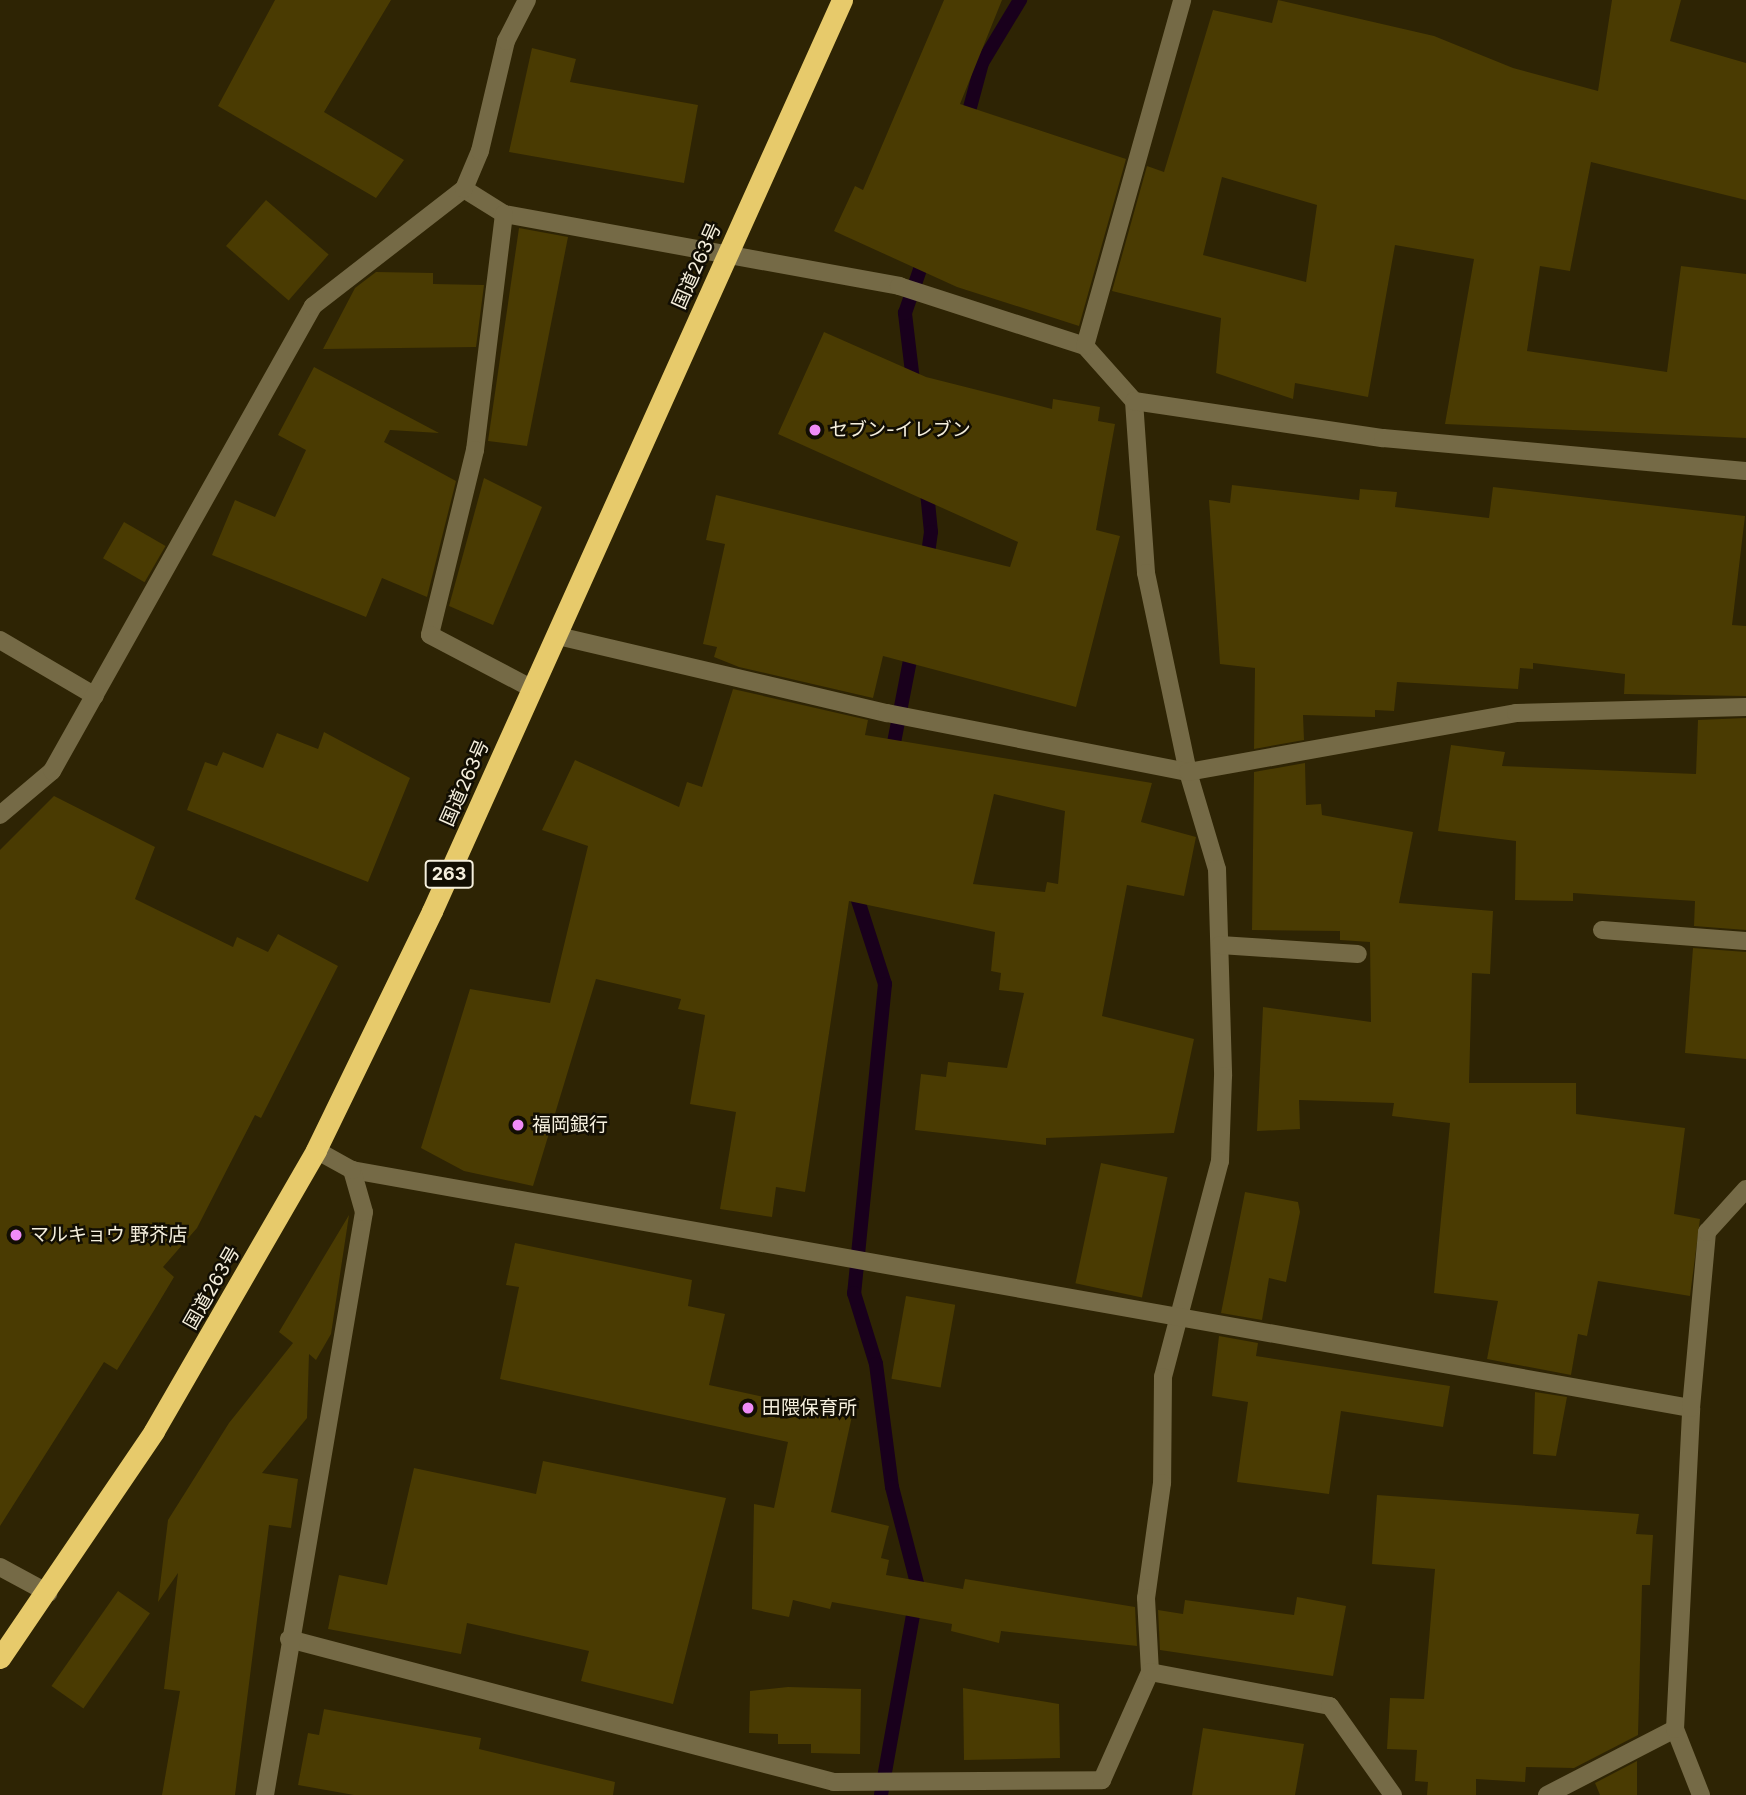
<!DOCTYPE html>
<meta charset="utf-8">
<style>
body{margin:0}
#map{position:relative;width:1746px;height:1795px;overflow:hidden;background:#2e2404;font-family:Inter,"Noto Sans JP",sans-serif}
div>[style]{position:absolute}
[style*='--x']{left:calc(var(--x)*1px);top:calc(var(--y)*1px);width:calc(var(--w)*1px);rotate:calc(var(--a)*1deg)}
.stream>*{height:14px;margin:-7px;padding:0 7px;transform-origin:7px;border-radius:7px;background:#19001c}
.building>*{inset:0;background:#4a3b02;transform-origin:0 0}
.street>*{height:18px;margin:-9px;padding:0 9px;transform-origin:9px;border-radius:9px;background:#756a46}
.highway>*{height:21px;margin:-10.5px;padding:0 10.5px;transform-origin:10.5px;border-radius:10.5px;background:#e7ca6b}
.dots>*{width:19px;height:19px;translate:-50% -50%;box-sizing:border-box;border:4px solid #120e03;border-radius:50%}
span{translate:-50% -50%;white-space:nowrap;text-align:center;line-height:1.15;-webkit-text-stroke:5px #120e03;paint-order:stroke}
.shield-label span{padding:2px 5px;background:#120e03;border:2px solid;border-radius:5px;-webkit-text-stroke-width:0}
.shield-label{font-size:18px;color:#f5efdd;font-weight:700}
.street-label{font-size:19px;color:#f5efdd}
.poi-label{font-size:19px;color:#f5efdd}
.left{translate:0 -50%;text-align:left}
</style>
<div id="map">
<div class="stream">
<div style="--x:965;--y:126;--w:65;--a:-74.9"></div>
<div style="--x:982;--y:63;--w:74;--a:-58.9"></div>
<div style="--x:914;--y:389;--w:77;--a:-96.8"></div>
<div style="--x:905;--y:313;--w:65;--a:-71"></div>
<div style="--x:926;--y:482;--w:50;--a:84.3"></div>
<div style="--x:931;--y:532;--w:34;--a:98"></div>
<div style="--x:891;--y:758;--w:115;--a:-79"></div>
<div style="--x:854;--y:888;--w:101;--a:72.1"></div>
<div style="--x:885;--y:984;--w:311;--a:95.7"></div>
<div style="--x:854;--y:1293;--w:74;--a:72.8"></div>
<div style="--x:876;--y:1364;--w:124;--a:82.6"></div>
<div style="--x:892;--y:1487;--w:103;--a:75.4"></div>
<div style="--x:918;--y:1587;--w:211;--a:100.1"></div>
</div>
<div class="building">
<div style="clip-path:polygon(275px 0,391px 0,324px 112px,404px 160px,376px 198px,218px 106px)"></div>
<div style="clip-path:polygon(944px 0,1002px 0,960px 104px,1126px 159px,1079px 326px,957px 287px,834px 231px,855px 186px,863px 190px)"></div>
<div style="clip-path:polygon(evenodd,1278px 0,1434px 36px,1513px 68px,1598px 91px,1612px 0,1681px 0,1670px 41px,1746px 63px,1746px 200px,1591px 162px,1570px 271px,1540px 266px,1527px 351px,1667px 372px,1681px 266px,1746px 274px,1746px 438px,1445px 424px,1474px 259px,1395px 245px,1368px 397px,1295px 383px,1293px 399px,1216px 373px,1221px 318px,1112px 291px,1147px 166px,1164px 172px,1213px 10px,1272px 23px,1278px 0,1222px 177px,1317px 205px,1306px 282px,1203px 255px,1222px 177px)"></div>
<div style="clip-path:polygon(532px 48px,576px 59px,570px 82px,698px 105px,684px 183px,509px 152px)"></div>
<div style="left:266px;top:200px;width:83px;height:61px;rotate:41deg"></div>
<div style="clip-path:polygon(519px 228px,568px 237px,527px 446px,488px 441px)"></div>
<div style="clip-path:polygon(376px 272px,433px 273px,433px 284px,484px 285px,476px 347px,323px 349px,355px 288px)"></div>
<div style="clip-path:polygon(824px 332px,926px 377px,1052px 409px,1053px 399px,1100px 407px,1098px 421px,1115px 424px,1096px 530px,1120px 536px,1076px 707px,883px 656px,873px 698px,739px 667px,714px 657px,717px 647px,703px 644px,725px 544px,706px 540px,716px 495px,1010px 567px,1018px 542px,778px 434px)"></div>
<div style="clip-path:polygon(314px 367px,439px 433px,390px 430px,384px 442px,456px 481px,427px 597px,382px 578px,366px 617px,212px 555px,235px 500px,275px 517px,306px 450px,278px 435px)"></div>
<div style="clip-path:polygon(484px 478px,542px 507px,493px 625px,449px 606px)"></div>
<div style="clip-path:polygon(1232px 485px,1359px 500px,1360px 489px,1397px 492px,1395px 507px,1489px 518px,1493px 487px,1745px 516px,1732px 625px,1746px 626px,1746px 696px,1624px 694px,1625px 674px,1533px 663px,1533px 669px,1520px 668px,1518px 689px,1397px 682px,1394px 711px,1375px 710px,1375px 717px,1303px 715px,1304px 740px,1254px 749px,1255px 668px,1220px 664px,1209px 500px,1230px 503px)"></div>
<div style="left:124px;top:522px;width:48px;height:42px;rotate:30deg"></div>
<div style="clip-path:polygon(evenodd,733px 689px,868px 720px,865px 735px,1152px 783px,1141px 822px,1196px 837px,1184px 896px,1127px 885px,1102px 1016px,1194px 1039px,1174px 1133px,1046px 1138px,1046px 1145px,915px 1130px,921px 1074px,946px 1077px,948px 1062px,1007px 1068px,1024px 993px,999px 990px,1001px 973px,991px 971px,995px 932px,849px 901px,805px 1192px,776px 1187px,772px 1217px,720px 1209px,736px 1112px,690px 1104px,705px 1015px,678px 1009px,681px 999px,596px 979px,533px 1186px,464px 1171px,421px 1148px,470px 989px,550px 1003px,588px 846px,542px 830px,575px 760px,679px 807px,687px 782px,702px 787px,733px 689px,994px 794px,1065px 811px,1058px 884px,1047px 882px,1045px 892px,973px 884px,994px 794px)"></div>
<div style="clip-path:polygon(1746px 718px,1746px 930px,1694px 926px,1695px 901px,1573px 893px,1573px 901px,1515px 900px,1516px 841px,1438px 831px,1451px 745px,1505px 752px,1502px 766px,1696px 774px,1698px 720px)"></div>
<div style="clip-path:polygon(324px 732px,410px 778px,368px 882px,187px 810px,205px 762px,217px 766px,223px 752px,263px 768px,277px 733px,318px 749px)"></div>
<div style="clip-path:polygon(1305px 763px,1306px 805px,1321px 804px,1322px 815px,1413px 832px,1399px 903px,1493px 911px,1490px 974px,1472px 973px,1469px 1083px,1576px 1083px,1576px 1114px,1685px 1128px,1674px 1214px,1700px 1219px,1690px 1296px,1598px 1281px,1587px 1336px,1578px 1334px,1571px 1375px,1487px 1359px,1498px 1301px,1434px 1293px,1450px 1123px,1392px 1116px,1394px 1103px,1299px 1100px,1300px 1129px,1257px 1131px,1263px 1007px,1371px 1022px,1370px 942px,1340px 940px,1340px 931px,1252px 930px,1254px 772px)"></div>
<div style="clip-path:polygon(54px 796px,155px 847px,135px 899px,233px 947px,237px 937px,268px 952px,278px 934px,338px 966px,261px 1118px,255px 1115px,197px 1228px,163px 1267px,174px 1277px,153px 1312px,117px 1370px,104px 1362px,0 1526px,0 850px)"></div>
<div style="clip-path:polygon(1693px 948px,1746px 952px,1746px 1059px,1685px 1053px)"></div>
<div style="left:1101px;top:1163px;width:68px;height:123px;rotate:12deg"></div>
<div style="clip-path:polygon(1245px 1192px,1298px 1202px,1300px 1212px,1286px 1282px,1269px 1278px,1262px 1320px,1221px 1313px)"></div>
<div style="clip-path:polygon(349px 1215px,331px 1334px,316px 1360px,309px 1354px,307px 1418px,262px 1473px,298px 1479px,291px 1528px,269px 1525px,235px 1795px,162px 1795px,180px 1691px,164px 1689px,178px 1573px,158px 1602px,168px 1520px,229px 1423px,293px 1343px,279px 1332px)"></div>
<div style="clip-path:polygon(515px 1243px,692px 1280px,688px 1306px,725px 1314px,709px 1385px,852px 1416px,831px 1512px,889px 1526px,881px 1558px,889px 1560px,886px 1575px,963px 1589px,965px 1579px,1135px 1607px,1137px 1646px,1001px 1631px,999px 1643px,951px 1631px,952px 1624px,832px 1602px,830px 1609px,793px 1600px,789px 1617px,752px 1609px,754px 1504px,774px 1508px,788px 1442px,500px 1379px,519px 1287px,506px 1285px)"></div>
<div style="left:906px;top:1296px;width:50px;height:84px;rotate:10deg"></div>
<div style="clip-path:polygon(1219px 1336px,1258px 1343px,1256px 1356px,1450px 1386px,1443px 1427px,1341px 1411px,1329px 1494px,1237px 1482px,1248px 1402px,1212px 1396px)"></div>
<div style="clip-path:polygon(1535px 1392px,1567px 1397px,1556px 1456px,1533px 1454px)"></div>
<div style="clip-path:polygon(543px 1461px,726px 1498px,673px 1704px,581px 1681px,589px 1651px,467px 1623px,461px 1654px,328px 1629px,339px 1575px,387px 1585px,414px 1468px,536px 1494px)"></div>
<div style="clip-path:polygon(1377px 1495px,1639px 1514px,1636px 1534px,1653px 1535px,1650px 1585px,1642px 1585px,1638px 1735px,1574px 1768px,1526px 1767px,1525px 1782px,1476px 1779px,1476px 1795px,1427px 1795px,1428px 1782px,1415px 1781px,1417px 1750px,1387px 1749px,1390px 1698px,1424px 1699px,1435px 1569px,1372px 1564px)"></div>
<div style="left:118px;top:1591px;width:39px;height:116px;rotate:35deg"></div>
<div style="clip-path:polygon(1297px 1597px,1346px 1606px,1333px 1676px,1160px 1650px,1158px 1610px,1183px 1614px,1185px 1600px,1294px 1615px)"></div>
<div style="clip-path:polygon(788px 1687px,861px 1689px,860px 1754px,811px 1753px,811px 1744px,778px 1744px,778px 1734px,749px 1733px,750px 1691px)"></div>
<div style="clip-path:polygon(963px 1688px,1059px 1704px,1060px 1758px,964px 1760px)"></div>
<div style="clip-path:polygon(324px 1709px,481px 1738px,479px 1749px,615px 1782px,613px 1795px,354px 1795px,298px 1785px,308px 1733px,319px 1735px)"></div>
<div style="clip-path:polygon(1203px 1728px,1304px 1744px,1295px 1795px,1192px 1795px)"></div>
<div style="clip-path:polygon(1637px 1761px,1637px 1795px,1600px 1795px,1595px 1783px)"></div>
</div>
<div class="street">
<div style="--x:464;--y:189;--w:47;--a:32"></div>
<div style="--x:504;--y:214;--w:402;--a:10.3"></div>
<div style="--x:899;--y:286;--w:195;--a:17.9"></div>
<div style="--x:1085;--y:346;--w:74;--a:48.3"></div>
<div style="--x:1134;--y:401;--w:172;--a:86"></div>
<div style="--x:1146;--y:573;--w:203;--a:78.1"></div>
<div style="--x:1188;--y:772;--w:101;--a:73.4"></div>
<div style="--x:1217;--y:869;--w:207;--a:88.3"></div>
<div style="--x:1223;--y:1076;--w:85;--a:92"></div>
<div style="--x:1220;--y:1161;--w:223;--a:104.8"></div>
<div style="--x:1163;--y:1377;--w:106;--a:90.5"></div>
<div style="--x:1162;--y:1483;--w:116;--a:97.9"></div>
<div style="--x:1146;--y:1598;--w:74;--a:86.9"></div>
<div style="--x:504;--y:214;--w:238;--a:97"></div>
<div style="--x:475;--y:450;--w:190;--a:103.7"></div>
<div style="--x:430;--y:635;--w:116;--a:27.7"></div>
<div style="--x:1085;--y:346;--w:359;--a:-74.3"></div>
<div style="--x:1134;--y:401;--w:252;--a:8.5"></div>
<div style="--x:1383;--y:438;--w:364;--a:5.2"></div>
<div style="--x:558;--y:636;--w:338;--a:13.2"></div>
<div style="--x:887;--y:713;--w:307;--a:11.1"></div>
<div style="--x:1188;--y:772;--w:333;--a:-10.2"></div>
<div style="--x:1516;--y:713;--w:230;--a:-1.5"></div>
<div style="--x:0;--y:640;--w:110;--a:30.5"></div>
<div style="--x:0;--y:815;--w:68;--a:-40.2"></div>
<div style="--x:52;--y:771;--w:533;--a:-60.69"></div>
<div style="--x:313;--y:306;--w:191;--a:-37.8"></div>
<div style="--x:464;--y:189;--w:41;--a:-67.2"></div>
<div style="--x:480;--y:151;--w:113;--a:-76.7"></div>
<div style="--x:506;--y:41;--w:46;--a:-62.9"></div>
<div style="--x:1602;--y:930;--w:144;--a:4.4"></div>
<div style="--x:1220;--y:945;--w:138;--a:3.7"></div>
<div style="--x:352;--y:1170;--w:1360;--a:10.08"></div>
<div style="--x:0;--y:1567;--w:55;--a:28.4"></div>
<div style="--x:289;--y:1639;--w:563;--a:14.7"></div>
<div style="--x:834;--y:1782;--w:268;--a:-0.4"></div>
<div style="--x:1102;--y:1780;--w:118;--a:-66"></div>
<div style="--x:1150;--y:1672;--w:183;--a:10.7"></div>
<div style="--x:1330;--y:1706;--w:109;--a:54.7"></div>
<div style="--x:265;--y:1795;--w:591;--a:-80.36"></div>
<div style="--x:364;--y:1212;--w:44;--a:-105.9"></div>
<div style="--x:352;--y:1170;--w:41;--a:-150.9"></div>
<div style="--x:1547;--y:1795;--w:144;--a:-27.3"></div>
<div style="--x:1701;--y:1795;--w:71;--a:-111.5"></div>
<div style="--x:1675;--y:1729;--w:321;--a:-87.1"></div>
<div style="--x:1691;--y:1408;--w:177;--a:-84.8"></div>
<div style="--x:1707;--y:1232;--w:58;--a:-47.8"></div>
</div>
<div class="highway">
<div style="--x:0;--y:1658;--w:274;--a:-55.8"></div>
<div style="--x:154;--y:1431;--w:324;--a:-60"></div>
<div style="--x:316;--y:1150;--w:266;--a:-64.1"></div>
<div style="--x:432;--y:911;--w:999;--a:-65.77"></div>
</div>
<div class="dots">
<div style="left:815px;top:430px;background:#ef8bf7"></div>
<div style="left:518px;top:1125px;background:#ef8bf7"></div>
<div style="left:16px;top:1235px;background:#ef8bf7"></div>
<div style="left:748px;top:1408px;background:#ef8bf7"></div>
</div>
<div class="shield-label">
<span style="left:449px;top:874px">263</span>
</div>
<div class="street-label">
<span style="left:697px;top:266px;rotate:-66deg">国道263号</span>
<span style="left:465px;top:783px;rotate:-66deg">国道263号</span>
<span style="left:212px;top:1288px;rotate:-60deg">国道263号</span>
</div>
<div class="poi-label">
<span class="left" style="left:829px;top:430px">セブン-イレブン</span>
<span class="left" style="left:532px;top:1125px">福岡銀行</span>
<span class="left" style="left:30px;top:1235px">マルキョウ 野芥店</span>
<span class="left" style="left:762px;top:1408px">田隈保育所</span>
</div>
</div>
